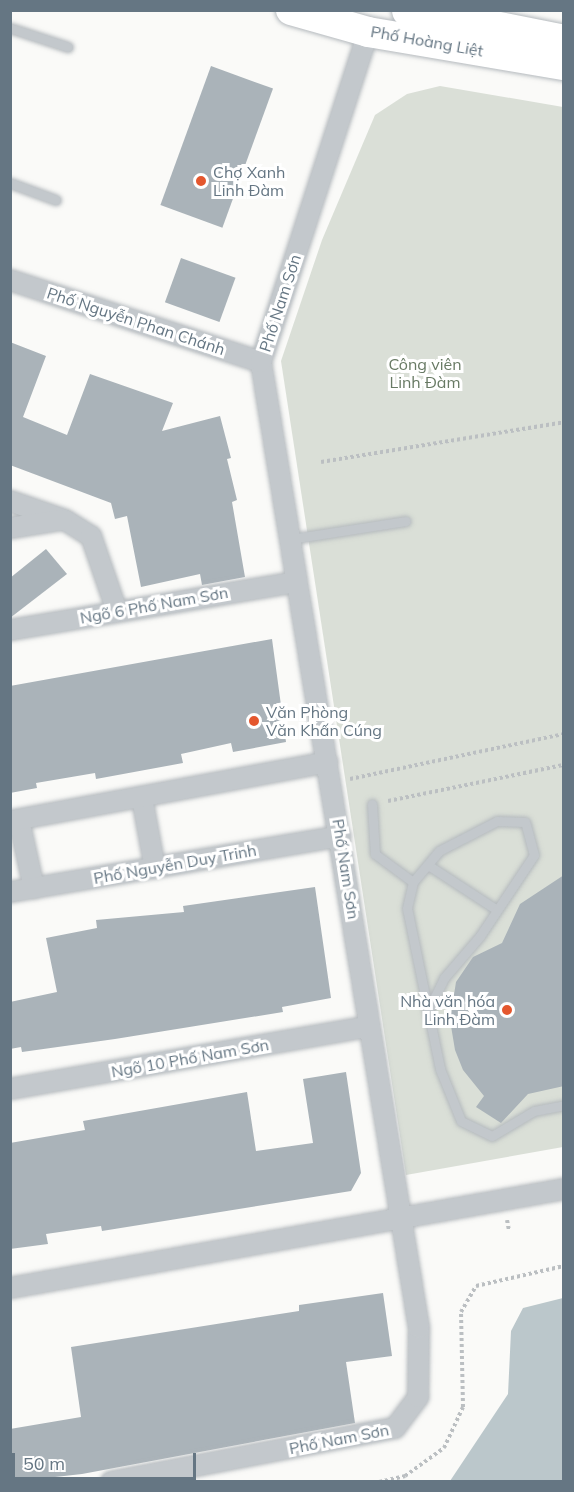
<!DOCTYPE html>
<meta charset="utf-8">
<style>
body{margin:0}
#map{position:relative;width:574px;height:1492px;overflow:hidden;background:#fafaf8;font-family:Mulish,sans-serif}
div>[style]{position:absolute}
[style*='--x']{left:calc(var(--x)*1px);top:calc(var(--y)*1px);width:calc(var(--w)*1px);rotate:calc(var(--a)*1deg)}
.green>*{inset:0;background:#dadfd7}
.water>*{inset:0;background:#bbc7cb}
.building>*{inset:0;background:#aab3b9;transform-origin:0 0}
.path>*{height:4px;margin-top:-2px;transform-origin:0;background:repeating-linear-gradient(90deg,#bbbfc2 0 3px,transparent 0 6px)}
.roads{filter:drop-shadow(0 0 2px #b5babe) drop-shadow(0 0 2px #b5babe)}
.service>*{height:9px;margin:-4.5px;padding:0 4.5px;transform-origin:4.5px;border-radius:4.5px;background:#c3c8cc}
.minor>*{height:20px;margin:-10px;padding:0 10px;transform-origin:10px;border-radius:10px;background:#c3c8cc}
.primary>*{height:30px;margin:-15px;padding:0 15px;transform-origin:15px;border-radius:15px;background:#fff}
.motorway>*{height:33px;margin:-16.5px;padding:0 16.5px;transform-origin:16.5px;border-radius:16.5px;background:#fff}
.dots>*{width:16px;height:16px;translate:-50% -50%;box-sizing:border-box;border:3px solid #fff;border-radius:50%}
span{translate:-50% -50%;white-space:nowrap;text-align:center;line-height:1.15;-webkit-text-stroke:6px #fff;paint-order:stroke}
.street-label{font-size:16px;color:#657683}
.poi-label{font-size:16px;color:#657683}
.left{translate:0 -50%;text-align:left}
.right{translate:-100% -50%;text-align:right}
.park-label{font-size:16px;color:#687a64}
.frame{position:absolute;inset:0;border:12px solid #657683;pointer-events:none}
.scale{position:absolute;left:12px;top:1453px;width:184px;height:27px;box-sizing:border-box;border:3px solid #657683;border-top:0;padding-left:8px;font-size:18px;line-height:21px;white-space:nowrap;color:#657683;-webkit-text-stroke:4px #fff;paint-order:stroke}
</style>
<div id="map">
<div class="green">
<div style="clip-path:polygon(440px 86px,563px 107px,563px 1147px,406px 1175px,281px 361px,322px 240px,375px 115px,407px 94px)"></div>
</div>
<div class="water">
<div style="clip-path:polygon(563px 1298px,563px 1481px,450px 1481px,508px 1394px,511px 1331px,523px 1308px)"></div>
</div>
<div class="building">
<div style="left:211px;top:66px;width:66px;height:148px;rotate:20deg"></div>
<div style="left:181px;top:258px;width:58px;height:47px;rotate:20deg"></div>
<div style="clip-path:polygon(10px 342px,46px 356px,23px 417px,67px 435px,90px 374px,173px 403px,162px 431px,220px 416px,231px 458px,227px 459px,237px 500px,232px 502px,245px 577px,202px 585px,200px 574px,141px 587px,127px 516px,115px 519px,111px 503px,10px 465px)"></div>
<div style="clip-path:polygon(46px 549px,67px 574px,10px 618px,10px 578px)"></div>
<div style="clip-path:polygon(272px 639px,286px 742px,233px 752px,231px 743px,181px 754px,183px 763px,96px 779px,95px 773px,36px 783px,37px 788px,10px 793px,10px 686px)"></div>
<div style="clip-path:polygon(564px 875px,564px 1086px,528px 1094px,501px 1123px,476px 1107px,484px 1096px,463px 1070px,455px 1050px,450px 1020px,456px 982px,473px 957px,502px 943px,520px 904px)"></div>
<div style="clip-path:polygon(315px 887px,331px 998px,282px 1007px,283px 1012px,115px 1039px,22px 1052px,21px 1047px,10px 1049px,10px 1002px,57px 992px,46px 938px,97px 928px,96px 920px,184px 912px,183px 906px)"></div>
<div style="clip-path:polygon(346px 1072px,361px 1173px,351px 1191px,102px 1231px,101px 1226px,46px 1234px,48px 1244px,10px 1249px,10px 1143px,85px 1130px,83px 1121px,247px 1092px,256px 1151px,313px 1143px,303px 1079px)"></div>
<div style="clip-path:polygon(383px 1293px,392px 1356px,346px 1362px,355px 1423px,82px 1474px,10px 1482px,10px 1429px,81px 1417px,71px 1347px,299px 1311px,299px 1305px)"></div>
</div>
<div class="path">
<div style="--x:321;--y:462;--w:246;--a:-9.3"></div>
<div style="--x:350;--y:779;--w:219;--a:-11.9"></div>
<div style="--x:388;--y:801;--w:180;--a:-11.6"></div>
<div style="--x:507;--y:1220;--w:10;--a:79"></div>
<div style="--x:379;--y:1482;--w:27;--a:-13"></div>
<div style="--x:405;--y:1476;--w:48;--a:-35.7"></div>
<div style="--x:444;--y:1448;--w:45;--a:-65.1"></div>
<div style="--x:463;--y:1407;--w:95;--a:-91.2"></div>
<div style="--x:461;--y:1312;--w:30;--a:-60"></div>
<div style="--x:476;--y:1286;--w:90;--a:-12.8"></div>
</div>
<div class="roads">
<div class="service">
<div style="--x:10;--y:28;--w:61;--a:18.1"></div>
<div style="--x:10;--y:183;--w:49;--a:20.3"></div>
<div style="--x:290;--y:539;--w:117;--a:-8.8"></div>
<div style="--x:372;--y:804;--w:50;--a:86.6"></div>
<div style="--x:375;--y:854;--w:47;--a:36.4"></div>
<div style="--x:428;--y:865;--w:82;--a:33.1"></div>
<div style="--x:428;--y:1011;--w:37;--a:-64"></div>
<div style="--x:444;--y:978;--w:55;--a:-49.4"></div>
<div style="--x:480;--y:936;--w:97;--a:-56.3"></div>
<div style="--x:534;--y:855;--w:34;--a:-105"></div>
<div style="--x:525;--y:822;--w:28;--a:-178"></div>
<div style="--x:497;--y:821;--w:65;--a:152.7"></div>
<div style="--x:439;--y:851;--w:40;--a:130"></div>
<div style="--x:413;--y:882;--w:27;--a:103"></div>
<div style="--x:407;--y:908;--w:164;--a:78.4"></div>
<div style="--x:440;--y:1069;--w:56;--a:68"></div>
<div style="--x:461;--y:1121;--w:34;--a:26"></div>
<div style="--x:492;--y:1136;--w:49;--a:-30.8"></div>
<div style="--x:534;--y:1111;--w:31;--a:-11"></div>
</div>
<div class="minor">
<div style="--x:10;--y:280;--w:264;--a:18.1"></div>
<div style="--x:10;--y:501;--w:58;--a:19.1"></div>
<div style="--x:65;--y:520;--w:31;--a:32"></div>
<div style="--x:91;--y:536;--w:79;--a:70.9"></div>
<div style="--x:10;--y:528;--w:52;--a:-8.9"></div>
<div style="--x:10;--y:630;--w:291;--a:-9.5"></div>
<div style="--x:142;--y:798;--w:71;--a:79.5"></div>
<div style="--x:19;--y:820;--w:70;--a:77.6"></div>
<div style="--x:10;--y:821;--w:323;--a:-10.5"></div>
<div style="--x:10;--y:892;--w:335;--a:-9.6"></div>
<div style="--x:10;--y:1089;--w:365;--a:-9.9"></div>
<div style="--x:10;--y:1288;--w:563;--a:-10.13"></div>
<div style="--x:111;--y:1482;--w:289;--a:-10.8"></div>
<div style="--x:395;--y:1428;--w:39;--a:-53"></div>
<div style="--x:418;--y:1397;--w:69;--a:-89.2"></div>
<div style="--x:419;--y:1328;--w:979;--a:-99.29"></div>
<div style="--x:261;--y:362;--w:347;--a:-72"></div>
</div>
<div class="primary">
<div style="--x:291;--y:10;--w:80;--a:15.9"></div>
<div style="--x:368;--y:32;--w:199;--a:9.6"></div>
</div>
<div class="motorway">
<div style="--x:408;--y:10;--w:159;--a:11.2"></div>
</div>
</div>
<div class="dots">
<div style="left:201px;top:181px;background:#e4572e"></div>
<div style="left:254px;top:721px;background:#e4572e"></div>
<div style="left:507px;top:1010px;background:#e4572e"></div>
</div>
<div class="street-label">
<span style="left:427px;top:41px;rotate:10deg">Phố Hoàng Liệt</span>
<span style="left:280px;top:303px;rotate:-72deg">Phố Nam Sơn</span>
<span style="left:136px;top:321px;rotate:18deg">Phố Nguyễn Phan Chánh</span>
<span style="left:154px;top:605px;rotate:-10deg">Ngõ 6 Phố Nam Sơn</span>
<span style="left:175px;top:864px;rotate:-10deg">Phố Nguyễn Duy Trinh</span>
<span style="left:346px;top:869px;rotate:81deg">Phố Nam Sơn</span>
<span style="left:190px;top:1058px;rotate:-10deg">Ngõ 10 Phố Nam Sơn</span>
<span style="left:339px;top:1439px;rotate:-11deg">Phố Nam Sơn</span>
</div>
<div class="poi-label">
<span class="left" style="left:213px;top:181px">Chợ Xanh<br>Linh Đàm</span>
<span class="left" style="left:266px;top:721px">Văn Phòng<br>Văn Khấn Cúng</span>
<span class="right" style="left:495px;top:1010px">Nhà văn hóa<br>Linh Đàm</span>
</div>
<div class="park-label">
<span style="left:425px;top:373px">Công viên<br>Linh Đàm</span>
</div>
<div class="frame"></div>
<div class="scale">50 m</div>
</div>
